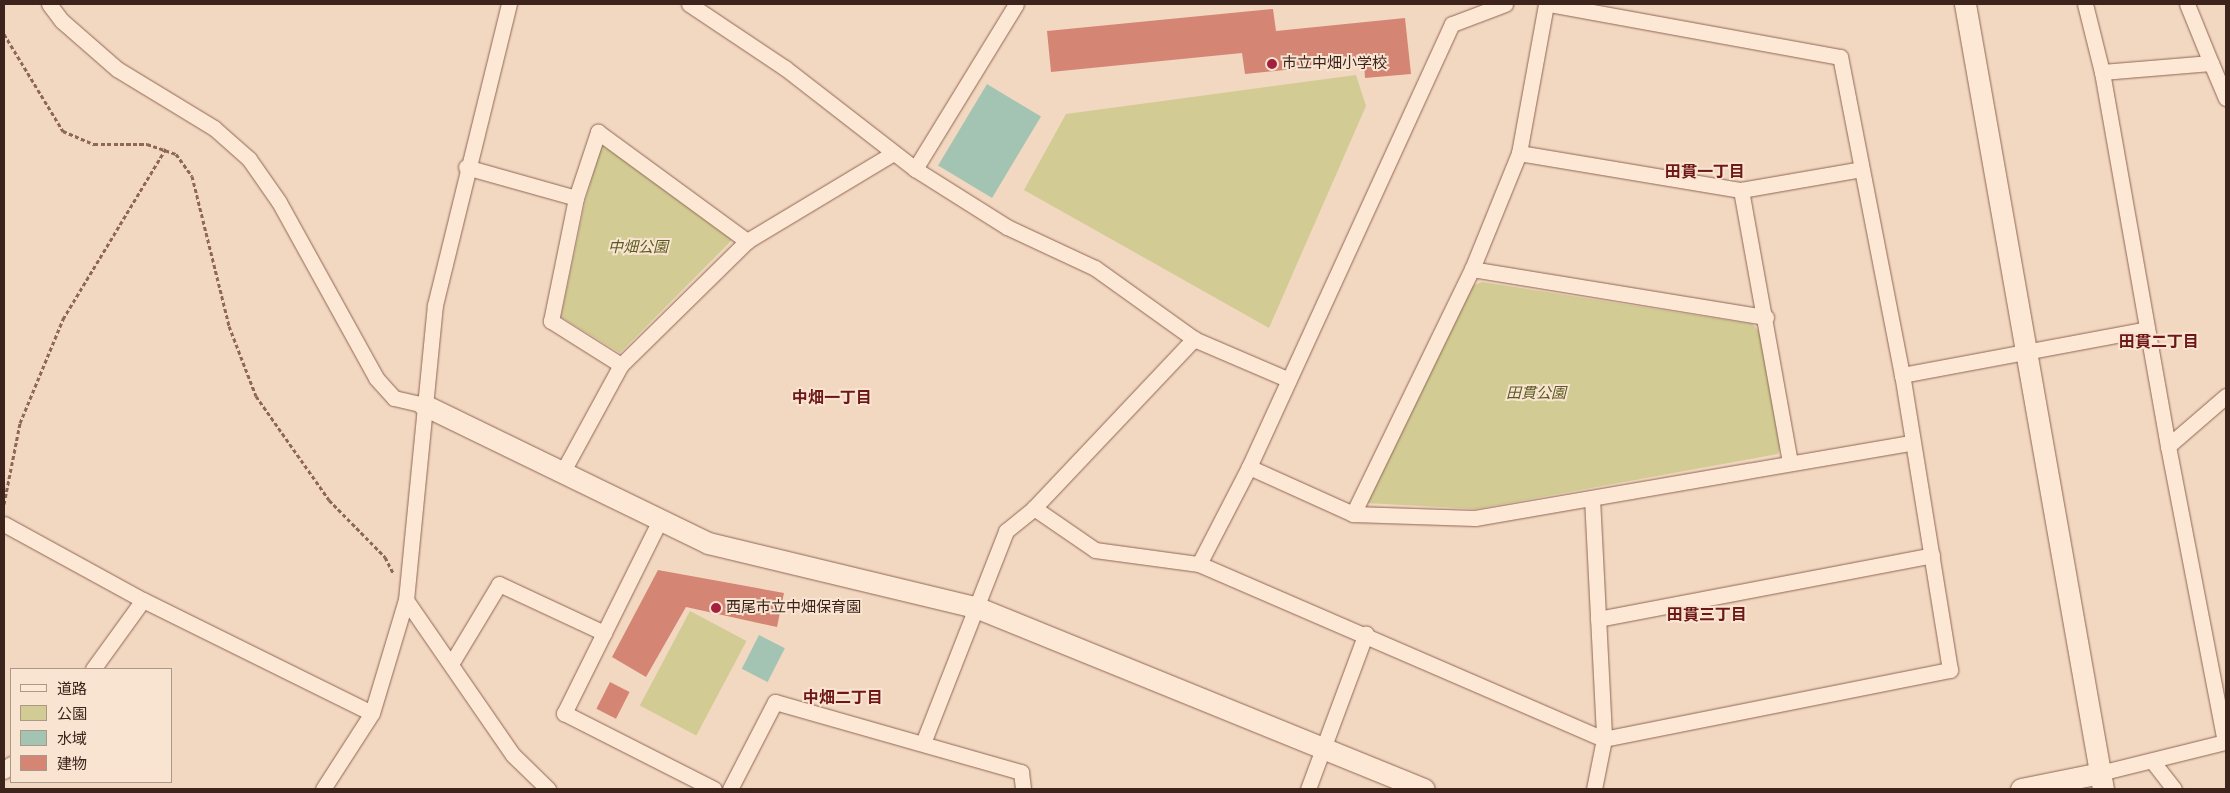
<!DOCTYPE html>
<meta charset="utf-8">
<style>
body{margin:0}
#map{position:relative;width:2230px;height:793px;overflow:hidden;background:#f3d8c1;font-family:"Times New Roman","Noto Sans JP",serif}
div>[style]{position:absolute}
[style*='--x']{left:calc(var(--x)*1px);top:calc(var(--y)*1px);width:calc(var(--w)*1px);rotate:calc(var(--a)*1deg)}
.green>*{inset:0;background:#d2cb93;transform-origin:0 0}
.water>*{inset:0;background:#a4c4b3;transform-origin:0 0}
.building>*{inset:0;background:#d58573;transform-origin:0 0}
.path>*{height:3px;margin-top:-1.5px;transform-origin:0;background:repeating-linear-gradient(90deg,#8e6756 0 4px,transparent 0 6.5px)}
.roads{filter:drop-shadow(0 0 1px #8e6756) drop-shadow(0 0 1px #8e6756)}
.street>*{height:15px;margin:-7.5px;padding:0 7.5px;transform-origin:7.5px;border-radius:7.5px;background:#fce8d5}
.secondary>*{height:21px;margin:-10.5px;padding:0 10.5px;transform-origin:10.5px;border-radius:10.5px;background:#fce8d5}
.dots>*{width:14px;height:14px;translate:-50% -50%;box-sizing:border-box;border:2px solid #f9e4d1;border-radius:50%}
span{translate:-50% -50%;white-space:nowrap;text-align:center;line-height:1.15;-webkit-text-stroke:4px #f9e4d1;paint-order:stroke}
.poi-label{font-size:15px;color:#3c241c}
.left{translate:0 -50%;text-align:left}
.park-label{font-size:15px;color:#5a5b21;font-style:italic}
.neighbourhood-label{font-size:16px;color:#6d1719;font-weight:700}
.frame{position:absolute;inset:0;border:5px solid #3c241c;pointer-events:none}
.legend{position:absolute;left:10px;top:668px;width:162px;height:115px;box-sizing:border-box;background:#f9e4d1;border:1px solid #ad9789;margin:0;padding:6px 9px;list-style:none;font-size:15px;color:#3c241c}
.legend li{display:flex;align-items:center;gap:10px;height:25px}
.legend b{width:25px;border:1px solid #ad9789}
</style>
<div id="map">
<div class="green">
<div style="clip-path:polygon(1356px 75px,1366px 106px,1269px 328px,1024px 190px,1066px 114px)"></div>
<div style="clip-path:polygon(602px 144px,732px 240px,620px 353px,561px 317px,585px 202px)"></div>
<div style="clip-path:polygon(1482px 282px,1752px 324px,1761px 333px,1780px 447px,1778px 454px,1476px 509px,1366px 503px,1472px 286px)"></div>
<div style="left:690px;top:611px;width:64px;height:107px;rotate:28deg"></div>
</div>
<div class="water">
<div style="left:987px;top:84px;width:63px;height:95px;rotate:31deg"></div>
<div style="left:759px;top:635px;width:29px;height:38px;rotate:27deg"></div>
</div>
<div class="building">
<div style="clip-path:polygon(1273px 9px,1276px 31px,1405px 18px,1411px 74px,1365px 78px,1364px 62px,1245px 74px,1242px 53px,1051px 72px,1047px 31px)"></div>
<div style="clip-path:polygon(658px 570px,784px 593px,777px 627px,686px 607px,646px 677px,612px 657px)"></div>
<div style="left:610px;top:682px;width:22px;height:30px;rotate:27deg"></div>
</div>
<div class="path">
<div style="--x:4;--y:34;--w:114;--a:58.7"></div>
<div style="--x:63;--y:131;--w:34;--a:23"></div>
<div style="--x:94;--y:144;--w:53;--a:0"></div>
<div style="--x:147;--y:144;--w:31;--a:19"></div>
<div style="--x:176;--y:154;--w:27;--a:54"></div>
<div style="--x:192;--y:176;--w:154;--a:76.1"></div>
<div style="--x:229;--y:326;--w:75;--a:68.9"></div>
<div style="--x:256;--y:396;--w:127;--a:54.9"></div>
<div style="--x:329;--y:500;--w:80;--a:45.5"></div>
<div style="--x:385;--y:557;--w:18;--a:63"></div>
<div style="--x:4;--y:504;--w:83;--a:-78.8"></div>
<div style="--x:20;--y:423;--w:113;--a:-67.5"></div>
<div style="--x:63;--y:319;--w:200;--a:-58.9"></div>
</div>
<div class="roads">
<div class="street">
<div style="--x:49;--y:4;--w:21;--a:53"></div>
<div style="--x:62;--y:21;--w:73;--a:41.1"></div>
<div style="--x:117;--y:69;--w:114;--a:31.3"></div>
<div style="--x:214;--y:128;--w:47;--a:41.5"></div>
<div style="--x:249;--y:159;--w:52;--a:55.1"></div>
<div style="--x:279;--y:202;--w:201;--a:61.1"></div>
<div style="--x:376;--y:378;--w:27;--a:48"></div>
<div style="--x:394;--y:398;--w:31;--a:13"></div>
<div style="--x:689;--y:4;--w:115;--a:33.7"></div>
<div style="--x:785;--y:68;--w:165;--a:37.8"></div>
<div style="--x:915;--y:169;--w:109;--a:32.2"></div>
<div style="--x:1007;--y:227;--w:97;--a:25"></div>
<div style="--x:1095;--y:268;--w:122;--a:35.6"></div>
<div style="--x:1194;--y:339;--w:103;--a:23.3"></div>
<div style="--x:2085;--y:4;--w:70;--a:76"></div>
<div style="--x:2102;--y:72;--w:380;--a:80"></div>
<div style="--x:2168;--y:446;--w:301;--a:79.1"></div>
<div style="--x:2225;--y:742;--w:129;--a:166.1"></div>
<div style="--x:2187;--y:4;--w:64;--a:67.9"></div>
<div style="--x:2102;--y:72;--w:109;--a:-4.7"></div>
<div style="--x:2211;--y:63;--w:38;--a:67"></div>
<div style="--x:1519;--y:153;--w:225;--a:9.5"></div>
<div style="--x:1741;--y:190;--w:122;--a:-9.9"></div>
<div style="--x:466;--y:167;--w:114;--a:15.7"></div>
<div style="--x:915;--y:169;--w:193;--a:-58.5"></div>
<div style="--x:1741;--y:190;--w:275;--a:79.8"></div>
<div style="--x:1472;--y:269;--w:298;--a:9.3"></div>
<div style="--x:621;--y:365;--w:83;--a:-147.8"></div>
<div style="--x:551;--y:321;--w:126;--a:-78.5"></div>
<div style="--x:576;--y:198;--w:70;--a:-71.6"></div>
<div style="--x:598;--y:132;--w:185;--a:36.2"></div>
<div style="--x:1902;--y:375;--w:249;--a:-10.6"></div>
<div style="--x:2168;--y:446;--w:77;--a:-40.8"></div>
<div style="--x:1249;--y:467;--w:114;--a:24.3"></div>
<div style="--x:1353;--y:514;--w:122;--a:1.9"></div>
<div style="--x:1475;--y:518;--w:442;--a:-9.8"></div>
<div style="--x:562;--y:473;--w:123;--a:-61.4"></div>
<div style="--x:621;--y:365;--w:177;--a:-44.5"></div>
<div style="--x:747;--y:241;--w:169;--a:-31"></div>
<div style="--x:1592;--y:498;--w:241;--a:87.1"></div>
<div style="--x:1604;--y:739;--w:51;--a:101.3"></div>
<div style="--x:1034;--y:508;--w:74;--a:34.5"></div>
<div style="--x:1095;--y:550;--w:105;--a:7.7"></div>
<div style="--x:1199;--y:564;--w:441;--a:23.4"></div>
<div style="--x:1604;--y:739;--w:353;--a:-11.3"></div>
<div style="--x:1950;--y:670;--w:299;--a:-99.2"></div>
<div style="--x:1902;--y:375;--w:324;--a:-101"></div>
<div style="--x:1840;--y:57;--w:296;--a:-169.7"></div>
<div style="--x:1353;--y:514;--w:272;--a:-64.1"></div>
<div style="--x:1472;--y:269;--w:125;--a:-67.9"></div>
<div style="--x:1519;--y:153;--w:151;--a:-79.7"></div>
<div style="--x:660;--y:520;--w:216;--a:116.4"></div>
<div style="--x:564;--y:713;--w:168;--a:26.9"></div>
<div style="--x:4;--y:524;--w:158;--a:28.7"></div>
<div style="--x:143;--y:600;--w:255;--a:26.3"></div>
<div style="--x:1199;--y:564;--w:109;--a:-62.7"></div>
<div style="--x:1249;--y:467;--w:487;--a:-65.4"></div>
<div style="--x:1452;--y:24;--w:57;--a:-20.7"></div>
<div style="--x:406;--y:600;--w:188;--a:55.4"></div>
<div style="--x:513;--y:755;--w:49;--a:44.2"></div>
<div style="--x:1598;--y:619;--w:340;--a:-10.8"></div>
<div style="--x:451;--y:664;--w:93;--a:-59"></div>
<div style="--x:499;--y:584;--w:116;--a:25"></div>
<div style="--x:93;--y:669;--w:85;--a:-54.1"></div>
<div style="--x:923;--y:743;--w:228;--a:-68.6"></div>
<div style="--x:1006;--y:531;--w:36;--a:-39"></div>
<div style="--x:1034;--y:508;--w:233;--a:-46.6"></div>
<div style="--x:2153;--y:762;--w:34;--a:52"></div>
<div style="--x:4;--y:771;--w:10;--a:-45"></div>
<div style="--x:323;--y:789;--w:90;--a:-57.2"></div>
<div style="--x:372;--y:713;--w:118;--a:-73.3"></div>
<div style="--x:406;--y:600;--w:296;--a:-84.4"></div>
<div style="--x:435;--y:305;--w:310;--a:-76.2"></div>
<div style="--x:730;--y:789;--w:98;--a:-62.7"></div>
<div style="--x:775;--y:702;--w:256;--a:15.9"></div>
<div style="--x:1021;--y:772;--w:17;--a:83"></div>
<div style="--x:1308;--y:789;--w:166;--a:-69.6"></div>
</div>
<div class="secondary">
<div style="--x:1965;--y:4;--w:797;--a:80.03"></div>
<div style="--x:424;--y:405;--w:316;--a:25.9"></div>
<div style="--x:708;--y:543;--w:278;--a:13.5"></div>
<div style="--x:978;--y:608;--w:481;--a:22.1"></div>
<div style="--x:2021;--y:789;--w:81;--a:-11.4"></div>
</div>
</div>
<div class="dots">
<div style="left:1272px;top:64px;background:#a4203f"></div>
<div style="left:716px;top:608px;background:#a4203f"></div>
</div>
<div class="poi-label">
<span class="left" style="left:1282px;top:64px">市立中畑小学校</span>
<span class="left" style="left:726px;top:608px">西尾市立中畑保育園</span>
</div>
<div class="park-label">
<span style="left:638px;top:248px">中畑公園</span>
<span style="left:1536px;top:394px">田貫公園</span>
</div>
<div class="neighbourhood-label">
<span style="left:1705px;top:172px">田貫一丁目</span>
<span style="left:2159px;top:342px">田貫二丁目</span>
<span style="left:832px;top:398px">中畑一丁目</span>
<span style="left:1707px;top:615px">田貫三丁目</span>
<span style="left:843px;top:698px">中畑二丁目</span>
</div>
<div class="frame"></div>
<ul class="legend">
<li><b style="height:6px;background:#fce8d5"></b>道路</li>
<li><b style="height:14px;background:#d2cb93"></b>公園</li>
<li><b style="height:14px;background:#a4c4b3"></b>水域</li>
<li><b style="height:14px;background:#d58573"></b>建物</li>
</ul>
</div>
